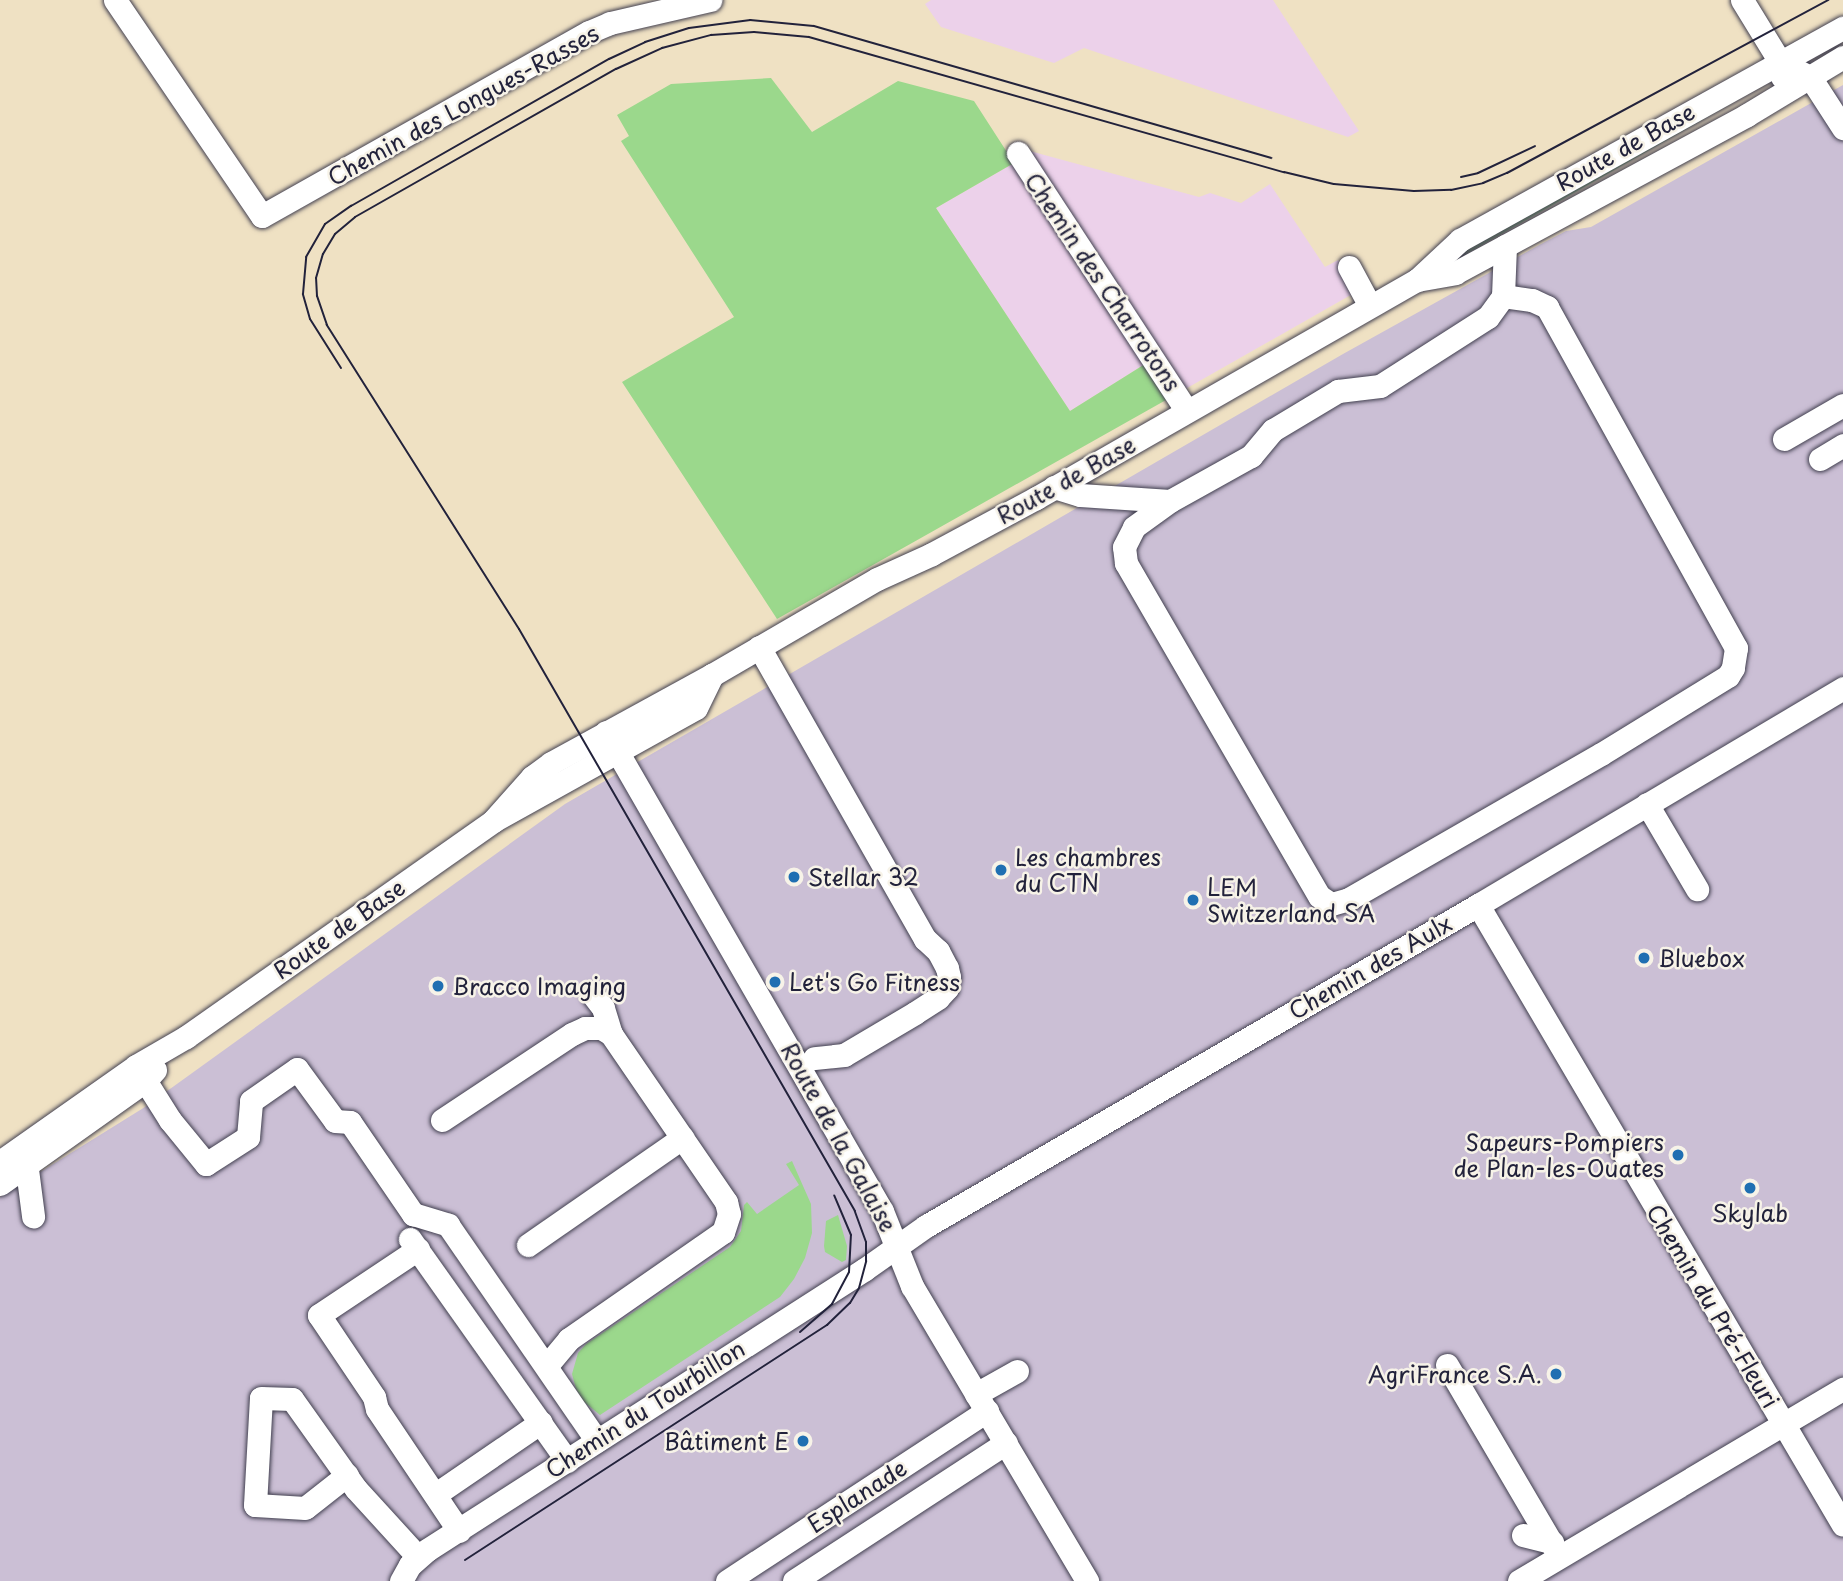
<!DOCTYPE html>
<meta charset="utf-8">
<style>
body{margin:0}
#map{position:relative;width:1843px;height:1581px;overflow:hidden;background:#efe1c3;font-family:"Playpen Sans",sans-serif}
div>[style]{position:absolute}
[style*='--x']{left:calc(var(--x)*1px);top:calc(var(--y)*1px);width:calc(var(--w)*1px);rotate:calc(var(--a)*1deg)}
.built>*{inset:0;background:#ecd1ea}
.industrial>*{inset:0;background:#cbbfd5}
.green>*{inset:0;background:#9bd88c}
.roads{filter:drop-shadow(0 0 2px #413f4f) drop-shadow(0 0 2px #413f4f)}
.minor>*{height:23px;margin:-11.5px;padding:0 11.5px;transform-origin:11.5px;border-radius:11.5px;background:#fff}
.tram>*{height:2px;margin:-1px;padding:0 1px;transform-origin:1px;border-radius:1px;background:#22223b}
.dots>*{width:19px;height:19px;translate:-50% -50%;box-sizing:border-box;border:4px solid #f7f3e8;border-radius:50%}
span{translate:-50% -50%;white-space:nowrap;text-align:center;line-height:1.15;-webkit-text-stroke:5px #f7f3e8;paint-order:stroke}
.street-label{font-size:23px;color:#22223b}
.poi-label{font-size:23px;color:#22223b}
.left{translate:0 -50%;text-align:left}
.right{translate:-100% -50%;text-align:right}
</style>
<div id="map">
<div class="built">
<div style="clip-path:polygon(931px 0,1273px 0,1359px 131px,1348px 137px,1084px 48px,1054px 63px,941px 27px,925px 4px)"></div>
<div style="clip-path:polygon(1007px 150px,1026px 150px,1199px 197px,1210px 193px,1241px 203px,1270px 184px,1325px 267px,1338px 260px,1356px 292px,1166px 400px,1145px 364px,1070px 411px,936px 208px,1014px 163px)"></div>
</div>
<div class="industrial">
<div style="clip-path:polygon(1843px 85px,1843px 1581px,0 1581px,0 1197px,145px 1107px,565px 804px,1343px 354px,1541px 244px,1566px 231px,1591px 227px)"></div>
</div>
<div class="green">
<div style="clip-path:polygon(771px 78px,812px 132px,898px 81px,974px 101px,1014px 163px,936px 208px,1070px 411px,1145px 364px,1166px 400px,777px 619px,622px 382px,734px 317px,621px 141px,629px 136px,617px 115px,671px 84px)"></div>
<div style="clip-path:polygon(1767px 82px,1764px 85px,1445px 266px,1457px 249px)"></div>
<div style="clip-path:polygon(792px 1161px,811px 1204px,812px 1233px,805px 1258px,794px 1279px,780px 1297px,600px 1415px,583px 1401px,576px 1389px,572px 1374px,578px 1353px,586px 1344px,730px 1247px,741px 1231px,744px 1205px,747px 1202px,757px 1214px,799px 1185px,786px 1164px)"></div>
<div style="clip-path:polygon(838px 1215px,847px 1246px,846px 1260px,842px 1262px,825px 1252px,824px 1246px,826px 1221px)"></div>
</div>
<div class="roads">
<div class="minor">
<div style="--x:115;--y:0;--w:261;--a:55.8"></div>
<div style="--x:262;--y:216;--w:375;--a:-29.4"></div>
<div style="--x:589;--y:32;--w:23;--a:-23"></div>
<div style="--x:610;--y:23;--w:103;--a:-13"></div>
<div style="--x:1742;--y:0;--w:73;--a:58.5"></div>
<div style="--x:1780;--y:62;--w:15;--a:82"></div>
<div style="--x:1798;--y:71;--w:13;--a:27"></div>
<div style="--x:1810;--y:77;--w:61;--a:57.1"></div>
<div style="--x:1018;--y:153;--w:308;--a:56.8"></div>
<div style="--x:1349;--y:267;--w:44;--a:61.7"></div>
<div style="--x:1417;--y:280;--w:39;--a:-10"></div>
<div style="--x:1455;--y:273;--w:332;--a:-28.4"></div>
<div style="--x:1747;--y:115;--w:112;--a:-31.1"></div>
<div style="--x:1503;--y:296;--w:29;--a:8"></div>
<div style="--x:1532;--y:300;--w:17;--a:25"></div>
<div style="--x:1547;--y:307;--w:390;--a:61"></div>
<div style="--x:1736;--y:648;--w:20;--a:99"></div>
<div style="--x:1733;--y:668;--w:9;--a:122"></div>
<div style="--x:1728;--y:676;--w:149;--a:148.4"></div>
<div style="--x:1601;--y:754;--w:291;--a:150.1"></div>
<div style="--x:1349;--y:899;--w:19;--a:164"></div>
<div style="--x:1331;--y:904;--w:14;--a:-146"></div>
<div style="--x:1319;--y:896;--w:385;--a:-120.1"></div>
<div style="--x:1126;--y:563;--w:16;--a:-97"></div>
<div style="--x:1124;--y:547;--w:22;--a:-63"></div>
<div style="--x:1134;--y:527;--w:44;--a:-35.8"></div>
<div style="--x:1170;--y:501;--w:93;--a:-29.1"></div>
<div style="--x:1251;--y:456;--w:34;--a:-50"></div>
<div style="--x:1273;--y:430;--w:76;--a:-31"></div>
<div style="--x:1338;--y:391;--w:42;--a:-6.8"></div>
<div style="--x:1380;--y:386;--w:128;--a:-32.6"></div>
<div style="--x:1488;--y:317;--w:26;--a:-54"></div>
<div style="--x:1503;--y:296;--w:50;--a:-87.7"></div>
<div style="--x:1784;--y:439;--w:68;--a:-30"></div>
<div style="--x:1820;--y:459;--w:27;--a:-31"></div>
<div style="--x:1054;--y:487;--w:27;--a:17"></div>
<div style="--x:1080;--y:495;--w:90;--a:3.8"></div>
<div style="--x:759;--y:647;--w:336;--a:60.4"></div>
<div style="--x:925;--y:939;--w:18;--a:43"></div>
<div style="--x:938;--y:951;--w:19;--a:62"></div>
<div style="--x:947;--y:968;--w:9;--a:77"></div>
<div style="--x:949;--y:977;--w:11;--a:100"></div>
<div style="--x:947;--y:988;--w:13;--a:132"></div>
<div style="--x:938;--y:998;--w:27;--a:147"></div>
<div style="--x:915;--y:1013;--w:82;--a:149.4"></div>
<div style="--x:844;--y:1055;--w:30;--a:174"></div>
<div style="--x:606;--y:732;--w:553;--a:60.05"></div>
<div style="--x:882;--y:1211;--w:81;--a:68.2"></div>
<div style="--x:912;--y:1286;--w:343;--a:59.3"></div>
<div style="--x:1647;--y:804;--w:99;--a:59.5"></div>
<div style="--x:493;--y:821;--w:59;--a:-48.4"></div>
<div style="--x:532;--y:777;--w:24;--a:-36"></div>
<div style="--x:551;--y:763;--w:183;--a:-28.7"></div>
<div style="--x:712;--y:675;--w:191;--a:-30.2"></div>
<div style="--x:877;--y:579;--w:60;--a:-24.4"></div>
<div style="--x:932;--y:554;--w:118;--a:-28.3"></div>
<div style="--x:1036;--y:498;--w:439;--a:-29.8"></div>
<div style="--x:1417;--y:280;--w:59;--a:-42.9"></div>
<div style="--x:1460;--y:240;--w:438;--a:-29"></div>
<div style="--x:1478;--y:905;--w:719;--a:59.51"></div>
<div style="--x:593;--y:995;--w:16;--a:52"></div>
<div style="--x:603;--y:1008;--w:27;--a:73"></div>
<div style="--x:136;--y:1066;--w:64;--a:57.8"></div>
<div style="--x:170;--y:1120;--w:57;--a:50.7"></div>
<div style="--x:206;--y:1164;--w:50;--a:-32.7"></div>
<div style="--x:248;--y:1137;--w:36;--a:-85"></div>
<div style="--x:251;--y:1101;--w:56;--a:-34.8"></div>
<div style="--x:297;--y:1069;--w:64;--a:53.8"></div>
<div style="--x:335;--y:1121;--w:15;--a:4"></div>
<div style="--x:350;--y:1122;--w:112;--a:55.6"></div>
<div style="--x:413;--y:1214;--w:37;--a:17"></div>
<div style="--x:448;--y:1225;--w:262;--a:55.4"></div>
<div style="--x:442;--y:1120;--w:156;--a:-33.5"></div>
<div style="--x:572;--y:1034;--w:14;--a:-25"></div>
<div style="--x:585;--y:1028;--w:16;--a:0"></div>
<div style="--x:601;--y:1028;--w:12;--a:31"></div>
<div style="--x:611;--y:1034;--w:204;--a:55.6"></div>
<div style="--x:726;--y:1202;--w:12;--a:76"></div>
<div style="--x:729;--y:1214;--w:19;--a:108"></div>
<div style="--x:723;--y:1232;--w:188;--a:145.2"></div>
<div style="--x:569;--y:1339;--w:35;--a:130"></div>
<div style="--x:25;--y:1154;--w:63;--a:82.6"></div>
<div style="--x:0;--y:1162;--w:166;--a:-35.2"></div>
<div style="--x:136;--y:1066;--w:58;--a:-30.1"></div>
<div style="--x:186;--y:1037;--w:375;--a:-35.1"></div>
<div style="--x:493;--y:821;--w:232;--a:-29.1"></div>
<div style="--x:696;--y:708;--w:37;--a:-64"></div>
<div style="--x:0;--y:1184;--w:178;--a:-35.4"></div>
<div style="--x:145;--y:1081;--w:15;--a:-48"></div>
<div style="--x:410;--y:1239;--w:272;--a:54.7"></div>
<div style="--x:528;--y:1245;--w:188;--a:-34.8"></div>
<div style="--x:418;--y:1249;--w:119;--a:146.3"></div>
<div style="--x:319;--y:1315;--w:99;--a:56.1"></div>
<div style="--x:374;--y:1397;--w:12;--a:76"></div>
<div style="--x:377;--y:1409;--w:147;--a:56.1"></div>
<div style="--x:1447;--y:1365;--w:221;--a:59.6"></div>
<div style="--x:976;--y:1394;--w:47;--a:-29.3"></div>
<div style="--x:347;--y:1475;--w:53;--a:141.8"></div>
<div style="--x:305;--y:1508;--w:50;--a:-176.6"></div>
<div style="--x:255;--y:1505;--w:107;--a:-86.8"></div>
<div style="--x:261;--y:1398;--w:31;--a:2"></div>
<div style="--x:292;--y:1399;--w:110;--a:54.6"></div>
<div style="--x:356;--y:1489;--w:92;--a:47.6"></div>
<div style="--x:436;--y:1494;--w:127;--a:-34.4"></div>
<div style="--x:1523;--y:1535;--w:30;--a:14"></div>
<div style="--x:401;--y:1581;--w:18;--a:-61"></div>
<div style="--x:410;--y:1565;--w:23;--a:-41"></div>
<div style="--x:427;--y:1550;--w:520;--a:-32.68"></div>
<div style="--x:865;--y:1269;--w:75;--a:-35.2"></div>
<div style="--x:926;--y:1226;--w:639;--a:-30.18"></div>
<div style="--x:1478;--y:905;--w:425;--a:-30.7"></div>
<div style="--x:727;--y:1581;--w:311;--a:-33.2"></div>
<div style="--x:794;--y:1581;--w:253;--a:-33.1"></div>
<div style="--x:1519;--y:1581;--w:377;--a:-30.7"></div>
</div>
</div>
<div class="tram">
<div style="--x:1461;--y:177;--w:17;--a:-13"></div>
<div style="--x:1478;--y:173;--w:63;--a:-25.3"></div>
<div style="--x:341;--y:368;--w:58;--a:-122.3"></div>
<div style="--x:310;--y:319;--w:26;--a:-106"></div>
<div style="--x:303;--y:294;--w:37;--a:-85"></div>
<div style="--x:306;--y:257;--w:38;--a:-60"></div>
<div style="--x:325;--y:224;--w:32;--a:-35"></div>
<div style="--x:351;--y:206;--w:297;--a:-29.7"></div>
<div style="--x:609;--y:59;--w:40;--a:-25"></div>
<div style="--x:645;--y:42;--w:46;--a:-17.7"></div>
<div style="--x:689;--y:28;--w:62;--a:-7.5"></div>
<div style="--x:750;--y:20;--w:64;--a:5.4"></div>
<div style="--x:814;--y:26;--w:476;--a:16.1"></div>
<div style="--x:800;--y:1332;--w:43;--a:-41.2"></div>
<div style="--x:832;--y:1304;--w:36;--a:-62"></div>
<div style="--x:849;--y:1272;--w:37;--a:-87"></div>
<div style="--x:851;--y:1235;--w:43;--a:-113"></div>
<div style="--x:465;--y:1560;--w:432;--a:-33"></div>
<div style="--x:827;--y:1325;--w:32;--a:-44"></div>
<div style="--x:850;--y:1303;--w:17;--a:-59"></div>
<div style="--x:859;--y:1288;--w:28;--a:-75"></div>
<div style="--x:866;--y:1261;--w:19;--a:-90"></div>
<div style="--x:866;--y:1242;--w:33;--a:-110"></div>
<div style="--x:855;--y:1211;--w:672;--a:-120"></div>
<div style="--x:519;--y:629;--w:360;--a:-122.3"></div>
<div style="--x:327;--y:325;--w:31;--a:-109"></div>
<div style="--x:317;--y:296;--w:18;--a:-93"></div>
<div style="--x:316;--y:278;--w:25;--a:-74"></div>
<div style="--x:323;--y:254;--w:23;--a:-59"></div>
<div style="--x:335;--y:234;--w:26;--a:-40"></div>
<div style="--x:355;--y:217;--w:300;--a:-29.6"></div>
<div style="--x:616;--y:69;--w:51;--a:-24.5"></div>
<div style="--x:662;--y:48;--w:51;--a:-14.9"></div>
<div style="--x:711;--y:35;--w:43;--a:-4"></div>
<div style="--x:754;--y:32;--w:55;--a:5.2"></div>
<div style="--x:809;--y:37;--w:494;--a:15.9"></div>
<div style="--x:1284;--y:172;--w:51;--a:13.5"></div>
<div style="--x:1334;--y:184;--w:80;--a:5"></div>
<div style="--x:1414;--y:191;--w:37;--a:-2"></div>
<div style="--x:1451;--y:190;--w:33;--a:-12"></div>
<div style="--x:1483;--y:183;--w:26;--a:-23"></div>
<div style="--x:1507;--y:173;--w:365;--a:-28.3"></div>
</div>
<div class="dots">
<div style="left:1001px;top:870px;background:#1f6fb2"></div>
<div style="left:794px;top:877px;background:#1f6fb2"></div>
<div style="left:1193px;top:900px;background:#1f6fb2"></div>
<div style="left:1644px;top:958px;background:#1f6fb2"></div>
<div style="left:775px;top:982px;background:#1f6fb2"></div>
<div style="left:438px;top:986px;background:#1f6fb2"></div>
<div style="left:1678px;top:1155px;background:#1f6fb2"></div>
<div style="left:1750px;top:1188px;background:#1f6fb2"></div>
<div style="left:1556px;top:1374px;background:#1f6fb2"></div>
<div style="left:803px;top:1441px;background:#1f6fb2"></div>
</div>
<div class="street-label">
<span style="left:463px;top:105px;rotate:-29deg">Chemin des Longues-Rasses</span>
<span style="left:1625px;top:147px;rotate:-29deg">Route de Base</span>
<span style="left:1103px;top:282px;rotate:56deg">Chemin des Charrotons</span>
<span style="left:1066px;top:480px;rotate:-29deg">Route de Base</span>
<span style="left:339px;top:929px;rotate:-35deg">Route de Base</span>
<span style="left:1370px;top:967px;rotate:-30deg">Chemin des Aulx</span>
<span style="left:839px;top:1137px;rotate:61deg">Route de la Galaise</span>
<span style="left:1713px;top:1306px;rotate:59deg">Chemin du Pré-Fleuri</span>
<span style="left:645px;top:1409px;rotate:-33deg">Chemin du Tourbillon</span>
<span style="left:857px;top:1496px;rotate:-33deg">Esplanade</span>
</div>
<div class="poi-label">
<span class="left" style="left:1015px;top:870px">Les chambres<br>du CTN</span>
<span class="left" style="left:808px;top:877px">Stellar 32</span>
<span class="left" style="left:1207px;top:900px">LEM<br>Switzerland SA</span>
<span class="left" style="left:1658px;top:958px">Bluebox</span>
<span class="left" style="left:789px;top:982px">Let's Go Fitness</span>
<span class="left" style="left:452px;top:986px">Bracco Imaging</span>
<span class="right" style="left:1664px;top:1155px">Sapeurs-Pompiers<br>de Plan-les-Ouates</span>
<span style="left:1750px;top:1213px">Skylab</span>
<span class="right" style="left:1542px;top:1374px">AgriFrance S.A.</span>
<span class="right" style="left:789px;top:1441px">Bâtiment E</span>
</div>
</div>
